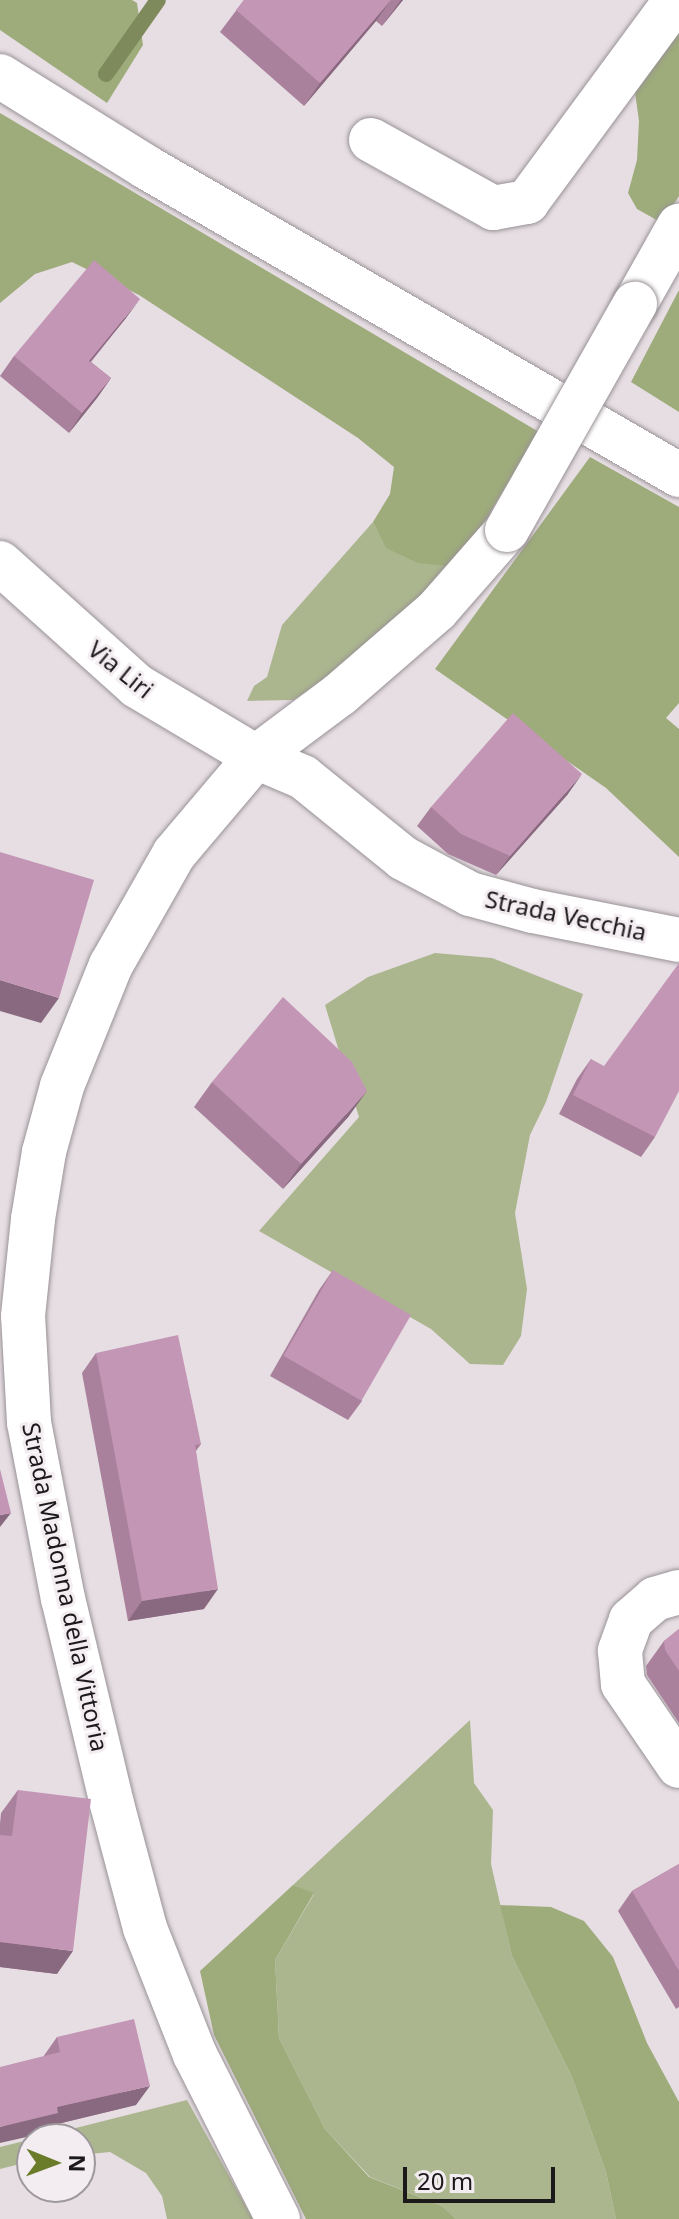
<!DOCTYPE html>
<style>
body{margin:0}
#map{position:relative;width:679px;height:2219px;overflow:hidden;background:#e6dee3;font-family:"Noto Sans",sans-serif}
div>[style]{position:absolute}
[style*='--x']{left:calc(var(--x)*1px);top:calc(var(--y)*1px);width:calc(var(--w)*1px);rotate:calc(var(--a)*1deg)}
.green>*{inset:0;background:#abb68e}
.forest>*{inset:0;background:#9eab7b}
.stream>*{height:16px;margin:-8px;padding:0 8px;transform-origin:8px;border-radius:8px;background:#7e8a5c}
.roads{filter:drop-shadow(0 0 2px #999296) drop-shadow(0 0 2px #999296)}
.minor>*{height:44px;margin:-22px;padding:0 22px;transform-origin:22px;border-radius:22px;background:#fff}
.highway>*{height:44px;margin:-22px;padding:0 22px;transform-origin:22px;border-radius:22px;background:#fff}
.bridges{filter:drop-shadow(0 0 2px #999296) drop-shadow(0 0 2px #999296)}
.minor-bridge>*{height:44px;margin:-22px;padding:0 22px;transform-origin:22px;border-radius:22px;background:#fff}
.wall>*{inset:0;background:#a9819c}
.shaded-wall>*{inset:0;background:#89697f}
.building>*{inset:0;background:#c496b5;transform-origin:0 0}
span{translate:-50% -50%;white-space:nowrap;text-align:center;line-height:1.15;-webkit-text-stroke:6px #f3ecf0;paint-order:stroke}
.street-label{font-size:24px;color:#1c191b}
.north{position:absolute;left:16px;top:2123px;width:80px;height:80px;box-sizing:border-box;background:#f3ecf0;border:2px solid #9d989b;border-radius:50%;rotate:91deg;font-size:22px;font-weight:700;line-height:32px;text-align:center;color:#1c191b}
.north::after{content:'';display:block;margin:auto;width:28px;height:36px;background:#6a7b2a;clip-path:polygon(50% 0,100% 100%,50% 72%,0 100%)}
.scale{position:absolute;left:403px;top:2167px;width:152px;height:36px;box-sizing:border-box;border:4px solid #1c191b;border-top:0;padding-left:10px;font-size:24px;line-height:28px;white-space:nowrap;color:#1c191b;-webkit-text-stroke:6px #f3ecf0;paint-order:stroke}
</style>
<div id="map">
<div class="green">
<div style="clip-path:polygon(373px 522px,386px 547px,466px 552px,361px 657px,293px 700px,247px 701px,254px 686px,267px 677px,282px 625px)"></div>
<div style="clip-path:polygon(435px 953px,492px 958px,583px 994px,546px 1102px,530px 1135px,515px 1213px,527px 1289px,521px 1336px,503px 1365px,470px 1364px,431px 1329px,259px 1231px,359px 1117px,325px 1005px,368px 977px)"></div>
<div style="clip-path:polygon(470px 1720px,474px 1783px,493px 1810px,491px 1864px,512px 1956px,572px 2077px,606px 2172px,616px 2219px,456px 2219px,442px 2206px,370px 2177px,325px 2129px,279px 2038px,275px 1960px,314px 1894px,293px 1885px)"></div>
<div style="clip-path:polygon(187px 2100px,253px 2219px,167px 2219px,162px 2196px,146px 2173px,110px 2152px,80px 2155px,80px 2139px,32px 2139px)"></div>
<div style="clip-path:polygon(32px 2139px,32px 2161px,0 2169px,0 2147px)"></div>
</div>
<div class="forest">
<div style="clip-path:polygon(0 0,132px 0,137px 3px,143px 45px,107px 103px,0 30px)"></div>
<div style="clip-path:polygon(679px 19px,679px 196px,662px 223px,637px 209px,628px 193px,637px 160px,639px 121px,633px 78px)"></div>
<div style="clip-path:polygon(0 113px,539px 432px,466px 552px,448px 566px,418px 563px,386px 548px,373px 522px,390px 494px,394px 467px,358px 438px,139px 295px,72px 262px,35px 274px,0 303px)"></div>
<div style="clip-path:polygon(679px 290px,679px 412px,631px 382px)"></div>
<div style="clip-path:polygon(590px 457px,679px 507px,679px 703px,666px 718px,679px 729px,679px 857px,606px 788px,435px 669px)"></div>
<div style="clip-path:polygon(293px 1885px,314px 1893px,275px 1960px,279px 2038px,325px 2129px,369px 2177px,442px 2206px,456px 2219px,306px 2219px,214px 2035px,200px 1971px)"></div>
<div style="clip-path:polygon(500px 1905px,551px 1907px,584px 1921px,613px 1957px,647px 2043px,679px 2102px,679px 2219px,616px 2219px,606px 2172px,572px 2077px,512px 1956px)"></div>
</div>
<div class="stream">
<div style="--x:106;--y:74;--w:90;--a:-54.9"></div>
</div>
<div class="roads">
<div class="minor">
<div style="--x:371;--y:140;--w:140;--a:29.1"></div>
<div style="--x:493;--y:208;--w:35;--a:-10"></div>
<div style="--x:527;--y:202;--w:251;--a:-53.6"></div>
<div style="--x:635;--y:304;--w:90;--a:-60.6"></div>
<div style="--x:0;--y:563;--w:184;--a:41.9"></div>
<div style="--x:137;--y:686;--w:139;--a:30.8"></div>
<div style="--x:256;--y:757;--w:51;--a:23.1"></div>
<div style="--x:303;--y:777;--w:129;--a:39"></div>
<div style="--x:403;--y:858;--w:76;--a:28.2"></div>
<div style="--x:470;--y:894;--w:65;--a:15.1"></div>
<div style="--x:533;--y:911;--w:149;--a:11.2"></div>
<div style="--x:679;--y:1592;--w:25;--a:164"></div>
<div style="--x:655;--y:1599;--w:32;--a:139"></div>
<div style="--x:631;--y:1620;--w:33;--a:110"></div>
<div style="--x:620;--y:1651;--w:33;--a:85"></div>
<div style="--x:623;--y:1684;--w:99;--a:55.7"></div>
<div style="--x:278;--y:2219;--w:184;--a:-116.8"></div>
<div style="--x:195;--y:2055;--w:136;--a:-111.5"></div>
<div style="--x:145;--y:1928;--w:128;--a:-104.9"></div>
<div style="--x:112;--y:1804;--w:211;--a:-103.4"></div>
<div style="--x:63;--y:1599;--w:180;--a:-100.9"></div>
<div style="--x:29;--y:1422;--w:106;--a:-93.2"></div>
<div style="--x:23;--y:1316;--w:98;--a:-84.1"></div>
<div style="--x:33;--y:1219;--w:68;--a:-80.7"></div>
<div style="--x:44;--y:1152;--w:68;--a:-74.7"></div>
<div style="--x:62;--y:1086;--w:131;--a:-68"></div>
<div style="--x:111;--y:965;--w:128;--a:-60.4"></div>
<div style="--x:174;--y:854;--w:127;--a:-49.8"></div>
<div style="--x:256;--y:757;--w:104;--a:-36.8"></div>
<div style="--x:339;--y:695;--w:130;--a:-40.9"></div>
<div style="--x:437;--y:610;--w:106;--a:-48.8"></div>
</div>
<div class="highway">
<div style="--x:0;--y:76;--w:172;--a:31.9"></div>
<div style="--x:146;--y:167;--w:616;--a:30.02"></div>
</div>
</div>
<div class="bridges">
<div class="minor-bridge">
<div style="--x:507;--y:530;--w:260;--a:-60.5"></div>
</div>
</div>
<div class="wall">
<div style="clip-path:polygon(244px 0,403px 0,382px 26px,376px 21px,304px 106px,220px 32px)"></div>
<div style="clip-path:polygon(126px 318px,91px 362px,111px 378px,97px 398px,69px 433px,0 376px,14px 356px)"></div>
<div style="clip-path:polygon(568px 794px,496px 875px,448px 854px,417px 826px,431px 807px)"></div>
<div style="clip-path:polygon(591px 1059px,655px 1137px,641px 1157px,559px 1114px,577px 1079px)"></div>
<div style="clip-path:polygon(212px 1082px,349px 1116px,283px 1189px,194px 1107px)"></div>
<div style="clip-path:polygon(333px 1270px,362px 1401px,348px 1420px,270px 1376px,319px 1290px)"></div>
<div style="clip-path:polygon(96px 1353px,201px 1444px,196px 1451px,204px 1609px,128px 1621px,82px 1373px)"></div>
<div style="clip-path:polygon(679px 1629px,679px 1723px,647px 1675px,646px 1666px,664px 1641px)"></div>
<div style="clip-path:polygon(18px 1790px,57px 1974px,0 1967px,0 1824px,1px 1813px)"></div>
<div style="clip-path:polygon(679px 1864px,679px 2007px,676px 2009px,618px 1911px,632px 1891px)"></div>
<div style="clip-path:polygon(57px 2037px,136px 2105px,49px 2126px,44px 2133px,43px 2057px)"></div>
</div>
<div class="shaded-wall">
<div style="clip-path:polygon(391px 0,376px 21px,304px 106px,320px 83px)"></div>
<div style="clip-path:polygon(401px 0,403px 0,382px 26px,398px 4px)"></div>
<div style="clip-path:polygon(140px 299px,126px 318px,75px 380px,89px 361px)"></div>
<div style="clip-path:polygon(111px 378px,97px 398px,69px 433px,82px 413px)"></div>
<div style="clip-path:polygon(582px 774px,568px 794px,496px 875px,510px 856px)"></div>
<div style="clip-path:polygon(0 980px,59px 998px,41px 1023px,0 1011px)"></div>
<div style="clip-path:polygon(367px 1091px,349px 1116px,283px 1189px,301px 1164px)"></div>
<div style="clip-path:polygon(11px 1513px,0 1527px,0 1515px)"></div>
<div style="clip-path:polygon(218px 1589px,204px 1609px,128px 1621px,142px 1601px)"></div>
<div style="clip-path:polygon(0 1942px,73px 1951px,57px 1974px,0 1967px)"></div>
<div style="clip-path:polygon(150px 2086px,136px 2105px,49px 2126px,44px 2133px,0 2143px,0 2127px,57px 2107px)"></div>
</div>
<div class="building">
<div style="clip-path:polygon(244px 0,391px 0,320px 83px,236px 10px)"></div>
<div style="clip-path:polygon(94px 260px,140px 299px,89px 361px,111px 378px,82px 413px,14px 356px)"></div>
<div style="clip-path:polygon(513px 713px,582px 774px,510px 856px,461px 834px,431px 807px)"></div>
<div style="clip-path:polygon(0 852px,94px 880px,59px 998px,0 980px)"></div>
<div style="clip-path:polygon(679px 963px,679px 1091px,655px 1137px,573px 1095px,591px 1059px,604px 1066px)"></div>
<div style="clip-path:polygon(283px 997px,352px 1062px,367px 1091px,301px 1164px,212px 1082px)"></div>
<div style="left:333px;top:1270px;width:90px;height:99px;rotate:30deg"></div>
<div style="clip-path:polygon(178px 1335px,201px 1444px,195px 1445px,218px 1589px,142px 1601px,96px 1353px)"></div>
<div style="clip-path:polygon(0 1469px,11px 1513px,0 1515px)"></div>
<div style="clip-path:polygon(679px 1629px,679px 1671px,665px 1650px,664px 1641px)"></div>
<div style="clip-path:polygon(18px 1790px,91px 1799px,73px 1951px,0 1942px,0 1835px,12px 1836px)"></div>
<div style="clip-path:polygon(679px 1864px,679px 1971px,632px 1891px)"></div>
<div style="clip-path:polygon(134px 2019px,150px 2086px,57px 2107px,58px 2113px,0 2127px,0 2067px,60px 2052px,57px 2037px)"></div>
</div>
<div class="street-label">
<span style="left:121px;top:669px;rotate:39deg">Via Liri</span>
<span style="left:566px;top:915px;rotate:12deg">Strada Vecchia</span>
<span style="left:66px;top:1587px;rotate:78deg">Strada Madonna della Vittoria</span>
</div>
<div class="north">N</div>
<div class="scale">20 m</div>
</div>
